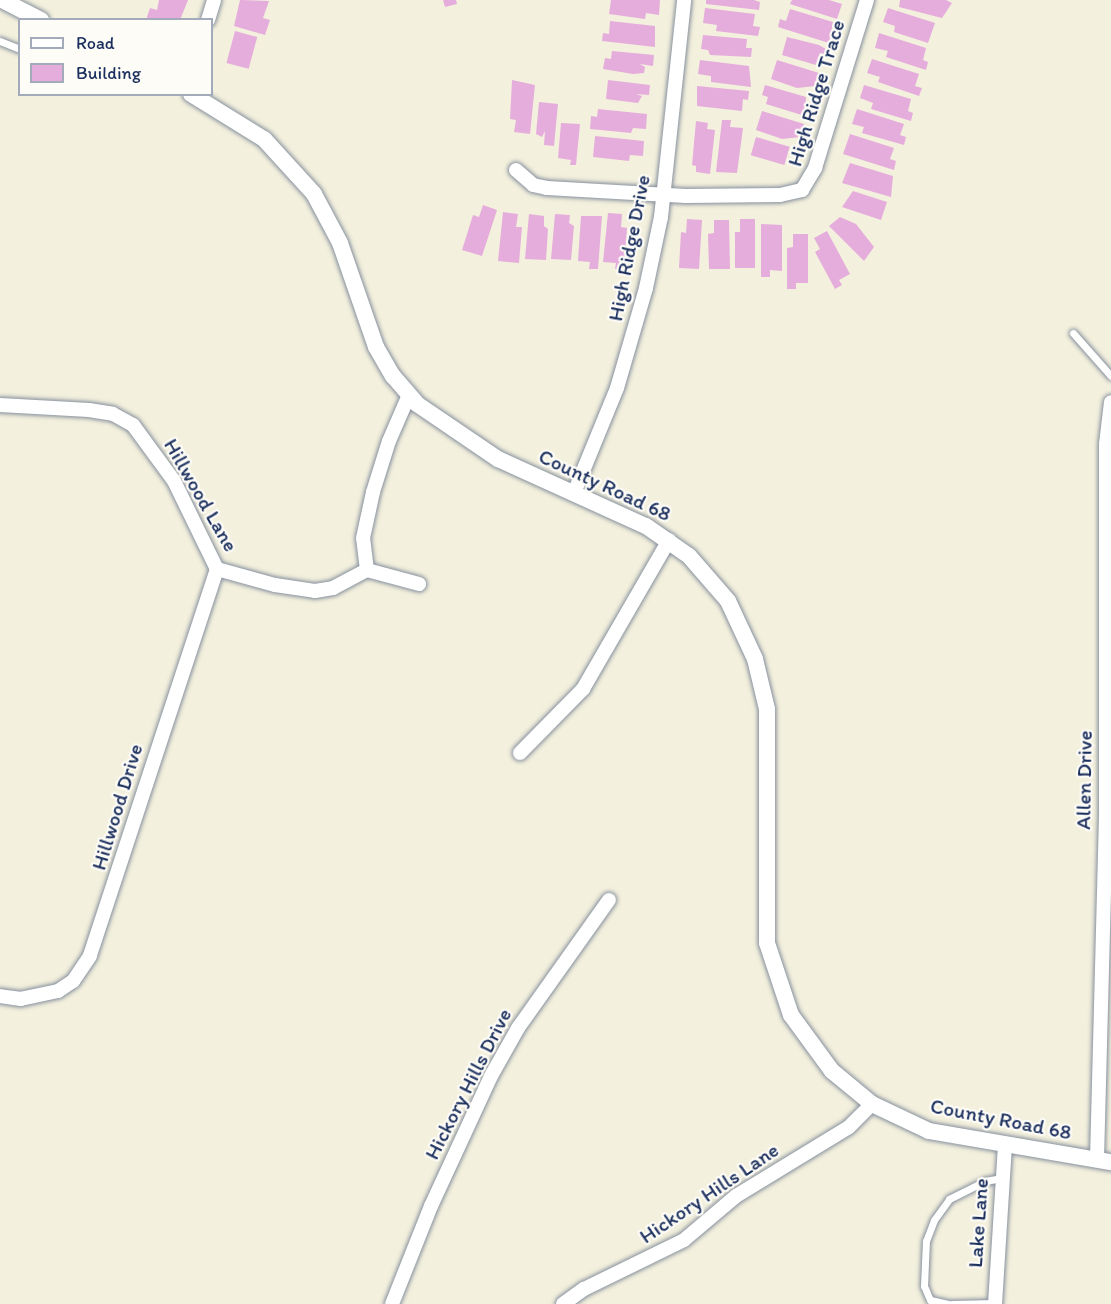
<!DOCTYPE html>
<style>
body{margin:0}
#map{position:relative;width:1111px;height:1304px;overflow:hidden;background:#f3f0dd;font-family:Itim,sans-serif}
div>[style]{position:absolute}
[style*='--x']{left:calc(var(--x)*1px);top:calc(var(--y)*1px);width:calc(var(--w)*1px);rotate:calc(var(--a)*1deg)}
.building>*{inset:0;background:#e5addc;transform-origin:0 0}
.roads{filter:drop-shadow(0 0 2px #87909e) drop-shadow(0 0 2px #87909e)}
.service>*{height:7px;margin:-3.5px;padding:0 3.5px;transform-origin:3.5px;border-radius:3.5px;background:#fff}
.minor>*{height:14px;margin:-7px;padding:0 7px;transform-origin:7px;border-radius:7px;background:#fff}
.tertiary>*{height:16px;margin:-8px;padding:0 8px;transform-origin:8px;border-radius:8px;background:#fff}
span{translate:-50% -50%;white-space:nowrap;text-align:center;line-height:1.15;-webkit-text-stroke:4.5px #fdfcf7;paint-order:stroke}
.street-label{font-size:21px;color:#1b2f5e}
.legend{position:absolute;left:18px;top:18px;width:195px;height:78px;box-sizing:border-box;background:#fdfcf7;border:2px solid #a3aaba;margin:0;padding:8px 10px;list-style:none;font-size:18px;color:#1b2f5e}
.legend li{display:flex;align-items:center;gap:12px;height:30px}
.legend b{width:30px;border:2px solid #a3aaba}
</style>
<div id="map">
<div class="building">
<div style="clip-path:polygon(159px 0,188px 0,180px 20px,146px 20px,150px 8px,157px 10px)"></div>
<div style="clip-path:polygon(240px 0,269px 1px,263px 18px,270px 20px,265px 35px,234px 26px)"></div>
<div style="clip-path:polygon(443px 0,456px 0,457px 4px,445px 7px)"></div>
<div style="clip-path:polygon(611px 0,660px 0,659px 15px,646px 13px,645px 19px,609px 14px)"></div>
<div style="clip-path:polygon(706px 0,754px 0,760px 2px,759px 10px,706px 4px)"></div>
<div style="clip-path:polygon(792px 0,829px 0,842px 4px,837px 19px,790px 4px)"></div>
<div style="clip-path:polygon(900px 0,946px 0,952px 3px,942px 18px,899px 7px)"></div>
<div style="clip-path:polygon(705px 8px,755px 14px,753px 26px,760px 27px,758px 36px,716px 31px,717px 25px,703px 23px)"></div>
<div style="clip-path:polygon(888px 8px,935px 23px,928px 43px,894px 32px,895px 26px,883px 22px)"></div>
<div style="clip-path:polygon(790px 9px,833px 22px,829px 43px,778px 27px,780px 19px,786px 21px)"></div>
<div style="clip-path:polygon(610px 21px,655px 26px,655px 47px,602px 41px,603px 33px,609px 34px)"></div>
<div style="left:235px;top:31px;width:23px;height:33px;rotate:15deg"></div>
<div style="clip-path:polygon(879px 33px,926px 48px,923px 60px,928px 62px,926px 70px,886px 57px,888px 51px,875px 48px)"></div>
<div style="clip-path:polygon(703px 35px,747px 39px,746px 48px,752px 48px,751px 57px,710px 55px,708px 50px,701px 49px)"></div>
<div style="clip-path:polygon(787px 37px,819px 45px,826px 49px,824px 54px,820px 53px,816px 65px,782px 55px)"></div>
<div style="clip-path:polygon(612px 51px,654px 55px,653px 66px,640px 64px,645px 67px,644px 73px,633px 74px,603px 69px,605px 58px,611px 59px)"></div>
<div style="clip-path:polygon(872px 59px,919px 74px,915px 86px,922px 88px,919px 96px,878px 82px,880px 77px,867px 73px)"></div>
<div style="clip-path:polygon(700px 60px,749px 66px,751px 87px,711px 82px,711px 76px,698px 74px)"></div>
<div style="clip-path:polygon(777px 60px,819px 73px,815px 86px,797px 88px,771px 79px)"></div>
<div style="clip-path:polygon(512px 80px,535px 85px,530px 134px,514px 132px,516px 120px,510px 119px)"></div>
<div style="clip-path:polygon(608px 80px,650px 85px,649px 95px,636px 94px,642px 96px,638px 103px,606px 99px)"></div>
<div style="clip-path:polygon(765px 85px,806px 97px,805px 116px,766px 104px,768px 97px,762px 95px)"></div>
<div style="clip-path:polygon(864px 85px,911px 99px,908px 111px,913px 113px,911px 121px,871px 109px,873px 103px,860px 98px)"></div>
<div style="clip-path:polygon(697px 86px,749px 91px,748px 100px,743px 99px,742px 111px,697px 106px)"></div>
<div style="clip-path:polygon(539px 102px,558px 104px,554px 146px,544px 145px,545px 131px,542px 137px,536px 134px)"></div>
<div style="clip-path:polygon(598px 109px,647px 114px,646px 129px,633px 128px,631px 133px,590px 129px,591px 116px,597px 117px)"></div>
<div style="clip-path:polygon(857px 109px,904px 124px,900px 135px,906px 137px,904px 145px,862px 133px,864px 127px,852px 124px)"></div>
<div style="clip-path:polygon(762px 111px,804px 124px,800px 137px,782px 139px,756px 130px)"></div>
<div style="clip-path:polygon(722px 120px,731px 120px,730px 127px,743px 128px,737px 173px,716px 172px)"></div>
<div style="clip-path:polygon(696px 121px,708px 123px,707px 129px,715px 130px,710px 174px,696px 172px,696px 166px,692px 165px)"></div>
<div style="clip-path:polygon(561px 123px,580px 124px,576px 165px,570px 165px,571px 160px,558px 158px)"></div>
<div style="clip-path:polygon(850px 134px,894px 148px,890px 159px,896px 161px,894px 170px,843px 154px)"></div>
<div style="clip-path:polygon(595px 136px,644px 141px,643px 156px,630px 155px,629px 161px,593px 157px)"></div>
<div style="left:756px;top:137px;width:35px;height:19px;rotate:16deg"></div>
<div style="clip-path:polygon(850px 163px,893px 176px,891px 197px,842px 183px)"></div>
<div style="clip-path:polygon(853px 191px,887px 202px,881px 220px,842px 207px)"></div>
<div style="clip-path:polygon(483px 205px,497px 210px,482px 256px,462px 250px,473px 215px,479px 217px)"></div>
<div style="clip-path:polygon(503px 212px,518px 214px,516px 227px,522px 227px,519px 263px,498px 261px)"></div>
<div style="clip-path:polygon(608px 213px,622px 214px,621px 227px,627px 228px,624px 269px,615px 269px,616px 263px,603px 262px)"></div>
<div style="clip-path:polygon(529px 214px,544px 216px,544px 226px,548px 229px,546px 260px,525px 259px)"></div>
<div style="clip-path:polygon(555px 214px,570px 215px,569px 223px,574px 226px,571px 260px,551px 259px)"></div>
<div style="clip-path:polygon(581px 216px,602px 216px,598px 269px,589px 269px,590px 262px,578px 261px)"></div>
<div style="clip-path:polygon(840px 217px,856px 224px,874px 247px,864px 261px,829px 226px)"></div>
<div style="clip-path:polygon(687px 219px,702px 220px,699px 269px,679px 268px,681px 232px,686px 233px)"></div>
<div style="clip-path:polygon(740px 219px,755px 219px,755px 268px,735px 268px,735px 232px,740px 232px)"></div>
<div style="clip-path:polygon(714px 220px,729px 220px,730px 269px,709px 269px,708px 234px,714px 233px)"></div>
<div style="clip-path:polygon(761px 224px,782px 225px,782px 271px,770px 270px,770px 277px,761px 277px)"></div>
<div style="clip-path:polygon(827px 231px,850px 274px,839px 280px,842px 285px,835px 289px,815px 252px,820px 249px,814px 238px)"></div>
<div style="clip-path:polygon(793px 234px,808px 234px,808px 283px,796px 283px,796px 289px,787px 289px,787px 248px,793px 247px)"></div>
</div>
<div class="roads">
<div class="service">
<div style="--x:0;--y:41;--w:22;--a:22"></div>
<div style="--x:1073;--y:333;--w:57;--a:48.5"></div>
<div style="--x:948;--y:1304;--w:18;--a:-167"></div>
<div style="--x:930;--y:1300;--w:15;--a:-113"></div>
<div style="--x:924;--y:1286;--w:45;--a:-87.5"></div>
<div style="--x:926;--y:1241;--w:22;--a:-69"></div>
<div style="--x:934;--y:1220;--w:26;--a:-54"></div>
<div style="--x:949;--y:1199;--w:40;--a:-26.6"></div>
<div style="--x:985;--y:1181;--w:17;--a:-10"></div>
<div style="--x:952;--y:1304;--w:43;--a:-1.3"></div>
</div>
<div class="minor">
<div style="--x:208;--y:20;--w:21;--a:-73"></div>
<div style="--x:516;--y:170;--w:23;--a:41"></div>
<div style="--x:533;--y:185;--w:14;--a:12"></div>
<div style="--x:547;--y:188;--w:139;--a:3.3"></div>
<div style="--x:686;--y:196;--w:94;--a:-0.6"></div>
<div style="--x:780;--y:195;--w:23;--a:-13"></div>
<div style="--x:802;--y:190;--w:26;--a:-59"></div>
<div style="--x:815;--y:168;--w:176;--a:-72.8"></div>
<div style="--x:0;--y:405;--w:89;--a:3.2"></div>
<div style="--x:89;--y:410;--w:24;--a:9"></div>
<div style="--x:113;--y:414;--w:23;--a:29"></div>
<div style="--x:133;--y:425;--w:69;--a:53.8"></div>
<div style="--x:174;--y:481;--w:98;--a:64"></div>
<div style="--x:217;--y:569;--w:407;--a:108.2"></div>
<div style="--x:90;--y:956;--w:30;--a:124"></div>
<div style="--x:73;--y:981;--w:18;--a:146"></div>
<div style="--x:58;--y:991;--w:38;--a:168"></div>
<div style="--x:21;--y:999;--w:21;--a:-172"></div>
<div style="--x:574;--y:493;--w:113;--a:-67.7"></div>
<div style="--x:617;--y:388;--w:104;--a:-73.8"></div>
<div style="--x:646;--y:288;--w:73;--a:-78.1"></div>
<div style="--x:661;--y:217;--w:218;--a:-83.9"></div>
<div style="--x:217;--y:569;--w:60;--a:15.4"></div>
<div style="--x:275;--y:585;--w:40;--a:8.5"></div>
<div style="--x:315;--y:591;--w:18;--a:-9"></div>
<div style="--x:333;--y:588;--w:38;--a:-28"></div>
<div style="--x:367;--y:570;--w:32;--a:-97"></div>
<div style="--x:363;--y:538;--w:47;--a:-77.7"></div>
<div style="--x:373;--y:492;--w:53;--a:-72.6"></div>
<div style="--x:389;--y:441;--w:50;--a:-66.5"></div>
<div style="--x:367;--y:570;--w:54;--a:15.1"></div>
<div style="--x:520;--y:753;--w:90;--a:-45.5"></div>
<div style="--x:583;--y:689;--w:172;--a:-60"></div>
<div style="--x:1097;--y:1159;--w:349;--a:-88.5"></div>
<div style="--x:1106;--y:810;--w:366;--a:-90"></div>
<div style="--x:1106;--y:444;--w:42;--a:-83.2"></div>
<div style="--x:392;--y:1304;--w:105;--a:-68.3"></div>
<div style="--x:431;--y:1206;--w:143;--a:-65.2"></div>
<div style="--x:491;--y:1076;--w:55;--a:-60.6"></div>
<div style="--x:518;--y:1028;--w:157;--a:-54.6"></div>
<div style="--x:563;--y:1304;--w:26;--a:-36"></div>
<div style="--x:584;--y:1289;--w:111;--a:-26.1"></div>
<div style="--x:684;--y:1240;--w:68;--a:-40.2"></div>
<div style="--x:736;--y:1196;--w:132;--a:-31.4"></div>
<div style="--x:849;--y:1127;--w:33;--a:-45"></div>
<div style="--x:995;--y:1304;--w:158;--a:-86.4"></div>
</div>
<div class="tertiary">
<div style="--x:2;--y:0;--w:44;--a:27.1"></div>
<div style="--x:191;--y:94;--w:86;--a:31.7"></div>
<div style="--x:264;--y:139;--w:74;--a:47.7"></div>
<div style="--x:314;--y:194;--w:55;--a:62"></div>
<div style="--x:340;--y:243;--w:110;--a:70.9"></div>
<div style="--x:376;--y:347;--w:34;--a:60"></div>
<div style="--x:393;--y:376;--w:37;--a:49"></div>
<div style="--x:417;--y:404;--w:98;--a:34.2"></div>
<div style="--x:498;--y:459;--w:162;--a:24.4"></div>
<div style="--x:646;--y:526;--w:52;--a:34.9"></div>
<div style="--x:689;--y:556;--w:60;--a:49.1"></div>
<div style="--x:728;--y:601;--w:64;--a:65"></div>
<div style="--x:755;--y:659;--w:51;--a:76.5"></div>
<div style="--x:767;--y:709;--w:234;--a:90"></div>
<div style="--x:767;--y:943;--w:76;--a:71.6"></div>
<div style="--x:791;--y:1015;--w:69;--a:53.8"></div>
<div style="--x:832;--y:1071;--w:52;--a:39.5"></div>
<div style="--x:872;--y:1104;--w:63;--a:25.3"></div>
<div style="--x:929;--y:1131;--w:185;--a:9.7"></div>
</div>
</div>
<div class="street-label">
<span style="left:816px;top:93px;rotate:-73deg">High Ridge Trace</span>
<span style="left:629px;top:248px;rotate:-79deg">High Ridge Drive</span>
<span style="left:605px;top:485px;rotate:25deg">County Road 68</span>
<span style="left:201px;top:495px;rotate:60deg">Hillwood Lane</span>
<span style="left:1084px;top:780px;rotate:-89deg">Allen Drive</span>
<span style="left:117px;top:807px;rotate:-73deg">Hillwood Drive</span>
<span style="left:468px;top:1084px;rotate:-63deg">Hickory Hills Drive</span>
<span style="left:1001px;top:1119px;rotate:11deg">County Road 68</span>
<span style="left:709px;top:1193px;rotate:-34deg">Hickory Hills Lane</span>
<span style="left:978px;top:1223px;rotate:-86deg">Lake Lane</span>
</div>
<ul class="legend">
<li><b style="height:8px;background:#fff"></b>Road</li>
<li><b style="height:16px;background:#e5addc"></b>Building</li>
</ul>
</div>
